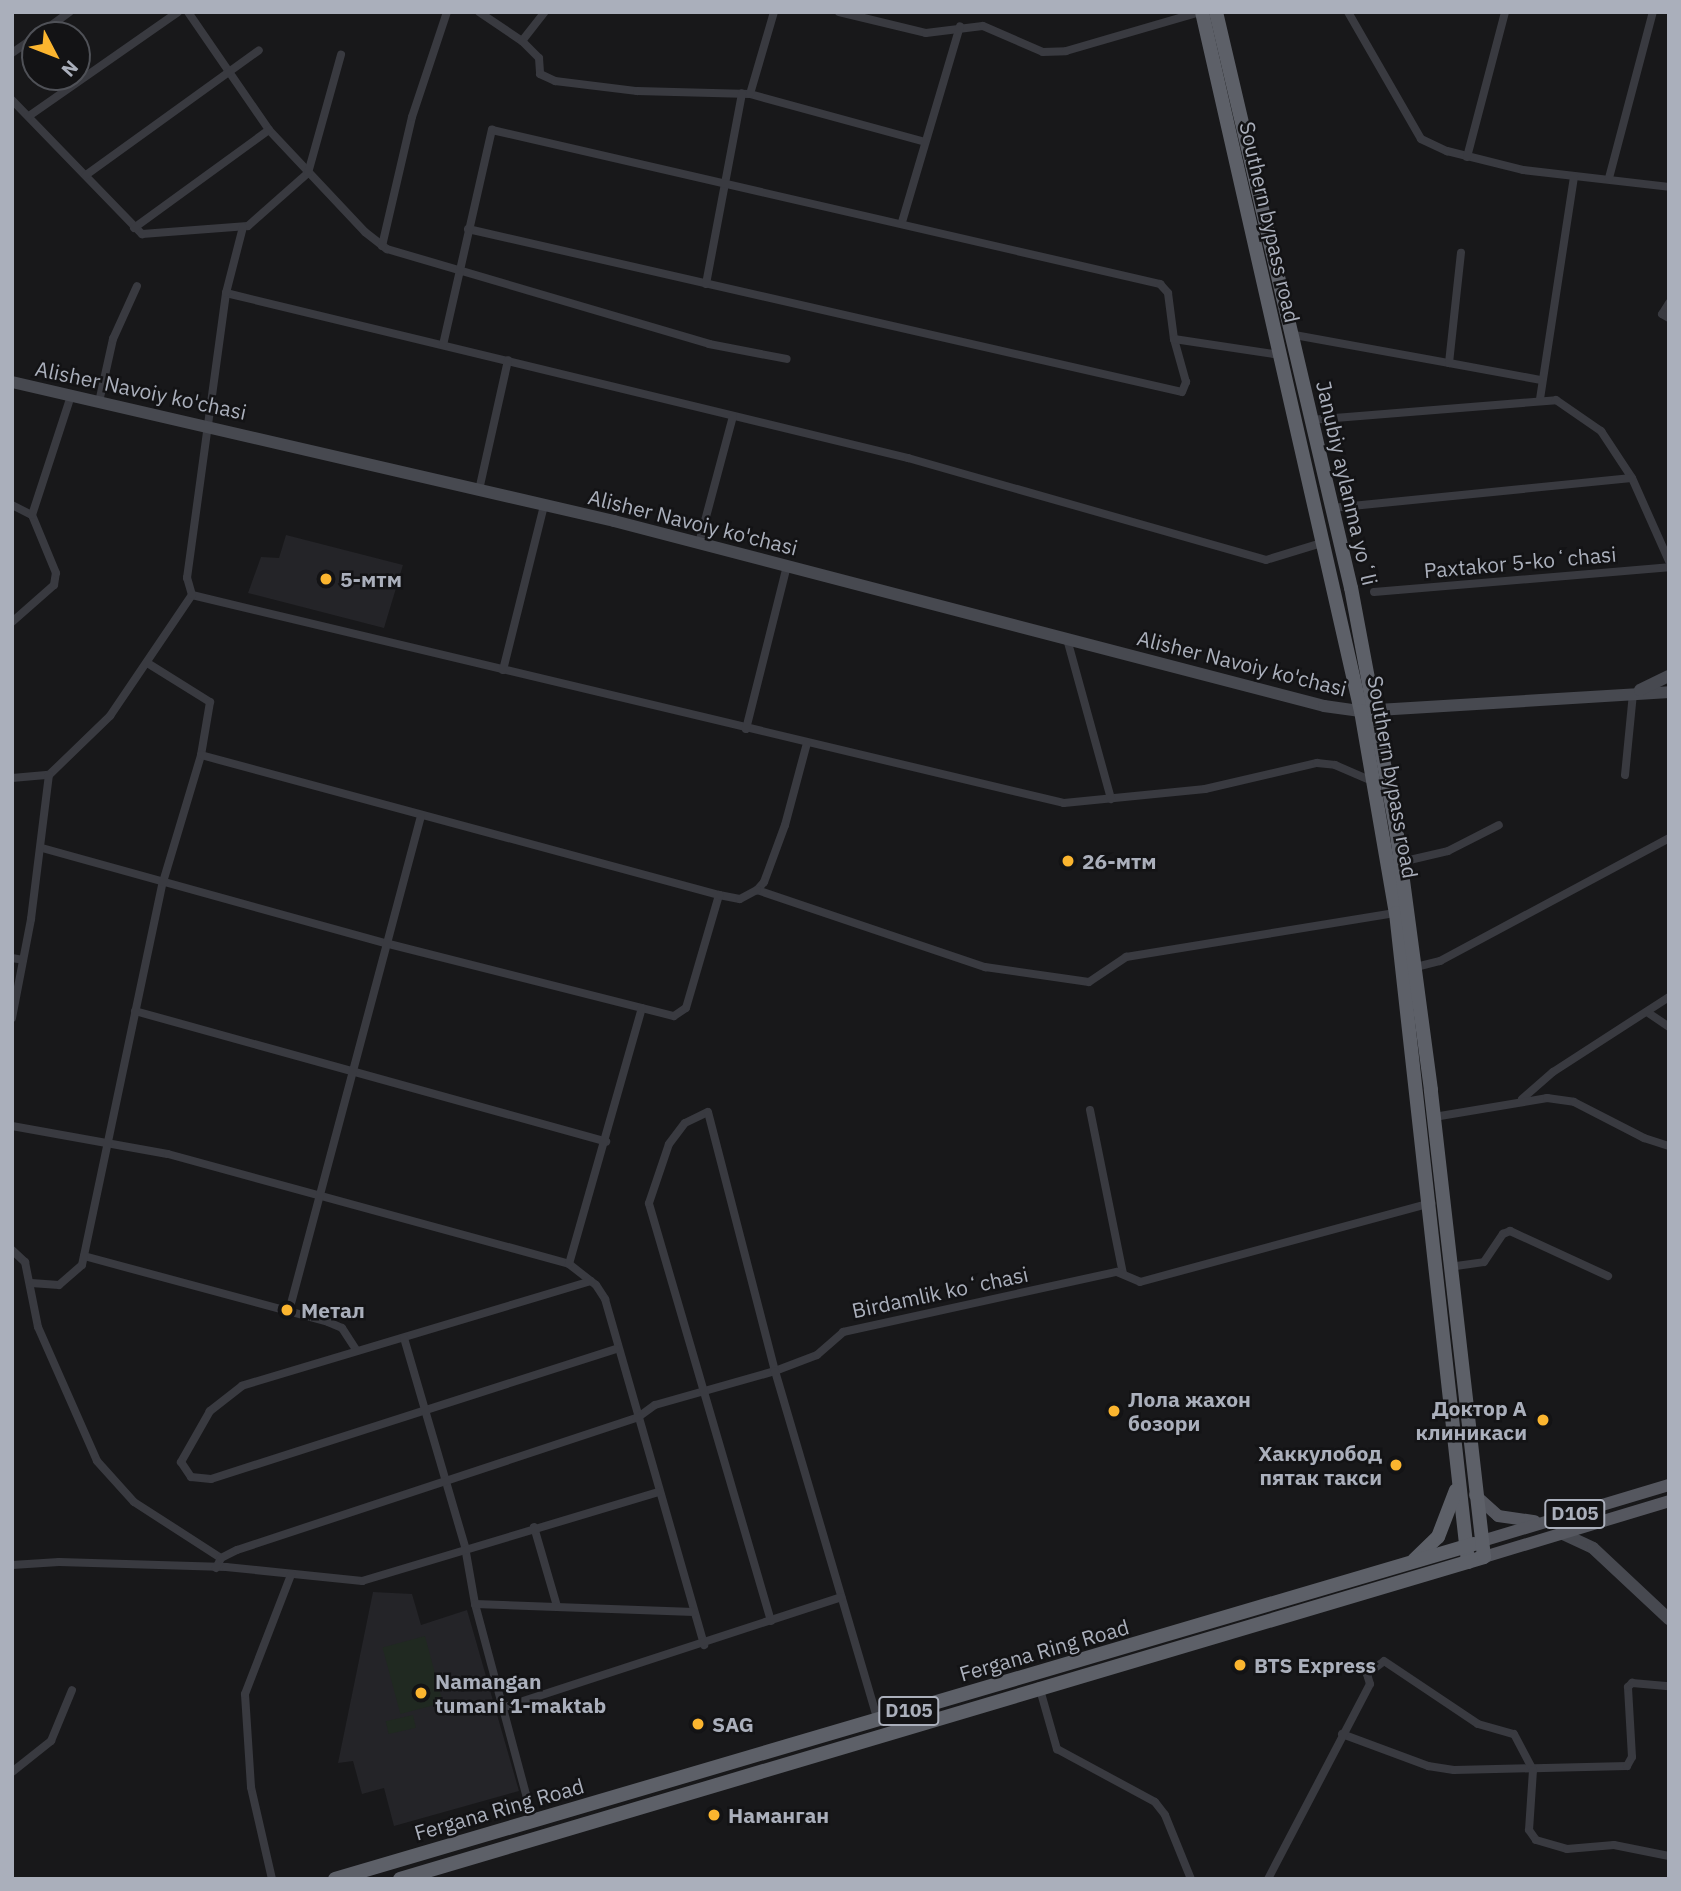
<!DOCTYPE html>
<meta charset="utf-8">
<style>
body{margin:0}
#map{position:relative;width:1681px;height:1891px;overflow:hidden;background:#18181a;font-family:"IBM Plex Sans",sans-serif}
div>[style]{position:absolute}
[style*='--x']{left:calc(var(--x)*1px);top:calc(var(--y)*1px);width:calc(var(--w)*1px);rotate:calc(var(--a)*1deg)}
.built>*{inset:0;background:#242428}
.green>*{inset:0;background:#202921;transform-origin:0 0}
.minor>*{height:8px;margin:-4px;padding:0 4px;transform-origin:4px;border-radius:4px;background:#393a40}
.secondary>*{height:12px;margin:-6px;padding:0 6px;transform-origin:6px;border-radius:6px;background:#474950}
.primary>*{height:12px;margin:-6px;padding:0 6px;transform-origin:6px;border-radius:6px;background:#55575f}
.trunk>*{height:14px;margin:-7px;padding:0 7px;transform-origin:7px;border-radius:7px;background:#5d6068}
.dots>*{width:19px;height:19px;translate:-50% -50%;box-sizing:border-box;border:4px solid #131315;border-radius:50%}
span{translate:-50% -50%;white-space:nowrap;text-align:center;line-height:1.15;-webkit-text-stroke:5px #131315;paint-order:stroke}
.shield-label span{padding:2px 5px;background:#131315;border:2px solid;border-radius:5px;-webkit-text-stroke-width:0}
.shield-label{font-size:19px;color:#aaafbb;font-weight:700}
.street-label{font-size:21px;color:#aaafbb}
.poi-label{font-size:21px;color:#aaafbb;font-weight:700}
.left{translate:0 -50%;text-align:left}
.right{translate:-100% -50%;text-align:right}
.frame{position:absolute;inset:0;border:14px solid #aaafbb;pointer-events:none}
.north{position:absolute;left:21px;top:21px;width:70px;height:70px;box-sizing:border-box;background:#131315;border:2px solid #4f5157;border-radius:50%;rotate:132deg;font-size:19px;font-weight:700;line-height:28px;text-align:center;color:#aaafbb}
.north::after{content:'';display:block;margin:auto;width:24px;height:32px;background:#fbb52f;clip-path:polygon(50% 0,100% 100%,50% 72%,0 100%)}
</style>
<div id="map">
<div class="built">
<div style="clip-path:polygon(286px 535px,403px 565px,384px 628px,248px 593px,261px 557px,279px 558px)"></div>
<div style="clip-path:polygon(373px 1592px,412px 1594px,421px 1625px,467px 1610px,519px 1791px,394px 1826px,384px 1788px,362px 1794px,353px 1761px,338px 1763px)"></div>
</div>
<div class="green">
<div style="left:425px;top:1636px;width:69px;height:44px;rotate:75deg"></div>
<div style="left:413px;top:1715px;width:13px;height:28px;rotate:77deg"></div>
</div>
<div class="minor">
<div style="--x:188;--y:12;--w:143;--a:55.5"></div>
<div style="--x:269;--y:130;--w:140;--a:46.7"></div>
<div style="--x:365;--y:232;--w:28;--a:38"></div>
<div style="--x:387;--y:249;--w:336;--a:16.4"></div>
<div style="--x:709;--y:344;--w:79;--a:10.9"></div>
<div style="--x:479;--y:12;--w:52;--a:34"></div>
<div style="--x:522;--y:41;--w:37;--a:-52"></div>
<div style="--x:839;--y:12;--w:89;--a:13.6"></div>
<div style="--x:926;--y:33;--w:57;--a:-7"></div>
<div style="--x:983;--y:26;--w:65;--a:23.4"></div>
<div style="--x:1043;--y:52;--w:23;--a:-2"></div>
<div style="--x:1066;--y:51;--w:140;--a:-16.2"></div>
<div style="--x:1348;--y:12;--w:146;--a:60.1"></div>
<div style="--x:1421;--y:139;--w:29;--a:25"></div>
<div style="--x:1447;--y:151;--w:78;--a:14"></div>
<div style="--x:1523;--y:170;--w:147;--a:6.6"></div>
<div style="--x:38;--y:35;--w:39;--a:-36"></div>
<div style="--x:522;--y:41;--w:24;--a:45"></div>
<div style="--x:539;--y:58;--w:16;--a:86"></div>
<div style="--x:540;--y:74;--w:17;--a:25"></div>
<div style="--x:555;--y:81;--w:83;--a:7"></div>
<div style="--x:637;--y:91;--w:113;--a:1.5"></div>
<div style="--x:750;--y:94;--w:181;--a:15.3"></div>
<div style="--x:12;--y:53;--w:28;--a:-35"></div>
<div style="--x:750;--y:94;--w:85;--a:-73.7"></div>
<div style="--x:12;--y:100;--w:187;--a:45.9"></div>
<div style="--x:142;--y:234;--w:106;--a:-4.3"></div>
<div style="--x:248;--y:226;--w:80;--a:-41.5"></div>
<div style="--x:308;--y:173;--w:123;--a:-74.4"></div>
<div style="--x:29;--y:116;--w:182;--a:-34.9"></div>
<div style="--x:1467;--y:157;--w:150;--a:-75.3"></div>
<div style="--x:86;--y:175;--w:213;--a:-35.8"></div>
<div style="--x:1609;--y:178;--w:172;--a:-75.2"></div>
<div style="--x:902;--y:222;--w:204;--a:-73.5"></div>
<div style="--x:134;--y:228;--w:167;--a:-36"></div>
<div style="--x:468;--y:229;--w:732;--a:12.86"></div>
<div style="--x:1182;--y:392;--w:11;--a:-68"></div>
<div style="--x:1186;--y:382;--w:45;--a:-105.6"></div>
<div style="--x:382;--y:246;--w:132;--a:-76.9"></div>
<div style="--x:412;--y:117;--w:111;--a:-71.6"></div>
<div style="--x:706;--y:284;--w:194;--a:-79.3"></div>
<div style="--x:226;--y:293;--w:702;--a:13.6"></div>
<div style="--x:908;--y:458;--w:372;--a:15.9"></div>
<div style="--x:1266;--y:560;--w:62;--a:-17"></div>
<div style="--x:1669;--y:303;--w:13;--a:122"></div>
<div style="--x:1662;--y:314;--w:8;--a:30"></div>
<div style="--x:1289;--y:334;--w:163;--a:10.3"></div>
<div style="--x:1449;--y:363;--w:111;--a:-83.8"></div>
<div style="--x:443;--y:345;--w:221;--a:-77.2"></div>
<div style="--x:492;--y:130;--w:686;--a:12.98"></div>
<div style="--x:1160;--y:284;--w:12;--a:48"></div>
<div style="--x:1168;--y:293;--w:46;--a:82.6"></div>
<div style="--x:1174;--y:339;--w:107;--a:8.6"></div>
<div style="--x:1449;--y:363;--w:94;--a:10.5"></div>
<div style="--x:1540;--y:399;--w:225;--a:-81.3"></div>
<div style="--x:99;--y:402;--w:65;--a:-77.5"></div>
<div style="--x:113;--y:339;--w:58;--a:-65.6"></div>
<div style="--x:1310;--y:420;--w:247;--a:-4.6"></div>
<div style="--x:1556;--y:400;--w:55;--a:34.6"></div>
<div style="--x:1601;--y:431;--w:56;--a:56.6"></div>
<div style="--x:1632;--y:478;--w:91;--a:66"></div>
<div style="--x:479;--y:490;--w:133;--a:-77.4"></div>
<div style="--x:12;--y:505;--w:22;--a:27"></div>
<div style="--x:1332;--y:508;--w:301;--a:-5.7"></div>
<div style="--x:699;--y:543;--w:131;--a:-75"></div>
<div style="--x:1374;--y:592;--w:296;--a:-4.8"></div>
<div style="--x:192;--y:595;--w:896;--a:13.42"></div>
<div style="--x:1064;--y:803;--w:142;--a:-5.7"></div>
<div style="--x:1205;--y:789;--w:115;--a:-13.1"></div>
<div style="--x:1317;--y:763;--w:18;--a:6"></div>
<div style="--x:1335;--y:765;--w:40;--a:23.4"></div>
<div style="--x:12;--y:622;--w:56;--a:-41.4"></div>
<div style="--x:54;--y:585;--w:12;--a:-81"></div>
<div style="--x:56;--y:573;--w:63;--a:-112.5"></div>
<div style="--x:32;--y:515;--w:125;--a:-71.9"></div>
<div style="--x:1067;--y:639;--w:166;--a:74.6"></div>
<div style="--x:149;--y:664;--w:72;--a:31.9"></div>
<div style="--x:210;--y:702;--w:54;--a:99.6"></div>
<div style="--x:503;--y:670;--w:170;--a:-76"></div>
<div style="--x:746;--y:729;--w:168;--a:-75.9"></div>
<div style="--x:807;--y:743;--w:85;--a:105"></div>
<div style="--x:785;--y:825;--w:61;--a:110.2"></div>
<div style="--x:764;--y:882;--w:11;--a:131"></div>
<div style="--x:757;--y:890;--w:241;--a:18.7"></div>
<div style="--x:985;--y:967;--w:105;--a:8.2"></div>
<div style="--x:1089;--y:982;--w:45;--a:-34"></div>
<div style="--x:1126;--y:957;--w:274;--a:-9.3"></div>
<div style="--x:1625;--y:775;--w:82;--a:-84.4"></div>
<div style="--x:12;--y:778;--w:37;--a:-5"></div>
<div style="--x:49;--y:775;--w:85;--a:-44"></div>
<div style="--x:110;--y:716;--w:146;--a:-55.9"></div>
<div style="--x:192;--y:595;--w:18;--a:-106"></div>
<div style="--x:187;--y:578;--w:288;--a:-82.2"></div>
<div style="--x:226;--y:293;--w:68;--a:-75.6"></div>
<div style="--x:42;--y:848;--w:356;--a:15.5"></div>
<div style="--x:385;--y:943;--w:298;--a:14.2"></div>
<div style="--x:674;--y:1016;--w:14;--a:-34"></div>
<div style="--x:686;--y:1008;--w:118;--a:-73.7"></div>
<div style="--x:719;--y:895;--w:21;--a:11"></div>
<div style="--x:740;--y:899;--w:19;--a:-28"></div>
<div style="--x:1401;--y:862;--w:48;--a:-13.2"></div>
<div style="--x:1448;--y:851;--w:57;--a:-27"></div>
<div style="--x:12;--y:958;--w:11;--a:10"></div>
<div style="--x:1416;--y:967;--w:25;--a:-14"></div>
<div style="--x:1440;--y:961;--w:260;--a:-28.2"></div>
<div style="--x:135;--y:1011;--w:489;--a:15.5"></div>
<div style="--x:1647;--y:1012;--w:27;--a:34"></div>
<div style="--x:12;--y:1018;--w:101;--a:-79.1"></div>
<div style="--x:31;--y:919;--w:145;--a:-82.9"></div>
<div style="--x:1522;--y:1099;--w:41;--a:-41.1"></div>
<div style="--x:1553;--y:1072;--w:138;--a:-32.9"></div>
<div style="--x:1090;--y:1110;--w:167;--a:78.6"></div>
<div style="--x:1434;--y:1117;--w:115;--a:-9.5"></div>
<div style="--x:1547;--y:1098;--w:27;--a:8"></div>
<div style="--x:1574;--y:1102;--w:79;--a:27.2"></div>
<div style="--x:1644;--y:1138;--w:26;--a:18"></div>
<div style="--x:12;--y:1126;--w:158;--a:10.2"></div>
<div style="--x:168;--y:1154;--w:416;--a:15.3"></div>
<div style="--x:569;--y:1264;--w:34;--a:38"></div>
<div style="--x:596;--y:1285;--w:17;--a:57"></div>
<div style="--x:605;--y:1299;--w:360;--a:74"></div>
<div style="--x:12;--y:1250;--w:18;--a:43"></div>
<div style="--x:25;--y:1262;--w:66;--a:78.7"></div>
<div style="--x:38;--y:1327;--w:146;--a:66.2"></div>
<div style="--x:97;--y:1461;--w:55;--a:47.9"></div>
<div style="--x:134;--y:1502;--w:103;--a:32.8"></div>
<div style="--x:84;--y:1256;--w:253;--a:15.1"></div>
<div style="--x:328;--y:1322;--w:15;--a:23"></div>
<div style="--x:342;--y:1328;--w:27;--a:57"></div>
<div style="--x:569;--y:1264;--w:266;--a:-74.1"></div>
<div style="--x:1449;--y:1267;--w:35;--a:-8"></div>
<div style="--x:1484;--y:1262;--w:34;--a:-56"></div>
<div style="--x:1503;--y:1234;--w:8;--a:-23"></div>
<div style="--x:1510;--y:1231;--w:108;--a:24.7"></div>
<div style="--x:591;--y:1281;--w:364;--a:163.3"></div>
<div style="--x:242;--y:1386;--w:41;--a:142"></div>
<div style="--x:210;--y:1411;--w:59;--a:119.6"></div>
<div style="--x:181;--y:1462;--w:18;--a:56"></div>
<div style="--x:191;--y:1477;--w:20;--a:6"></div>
<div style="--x:211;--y:1479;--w:425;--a:-17.8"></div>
<div style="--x:31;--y:1283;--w:28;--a:4"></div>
<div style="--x:59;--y:1285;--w:30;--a:-41"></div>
<div style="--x:82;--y:1265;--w:391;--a:-78.1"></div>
<div style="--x:163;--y:882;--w:133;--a:-73.3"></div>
<div style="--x:201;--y:755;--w:537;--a:15.12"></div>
<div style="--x:289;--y:1311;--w:512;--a:-75.07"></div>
<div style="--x:404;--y:1338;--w:218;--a:73.7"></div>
<div style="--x:465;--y:1547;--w:58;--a:80"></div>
<div style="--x:475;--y:1604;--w:224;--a:75"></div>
<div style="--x:534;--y:1527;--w:82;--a:73.8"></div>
<div style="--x:12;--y:1565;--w:47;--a:-3.7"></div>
<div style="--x:59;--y:1562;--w:167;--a:1.7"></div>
<div style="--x:226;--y:1567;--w:137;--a:5.9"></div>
<div style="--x:362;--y:1581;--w:310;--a:-16.7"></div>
<div style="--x:216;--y:1568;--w:11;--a:-63"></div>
<div style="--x:221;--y:1558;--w:18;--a:-27"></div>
<div style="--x:237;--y:1550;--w:421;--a:-18.3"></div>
<div style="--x:637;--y:1418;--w:22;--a:-36"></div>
<div style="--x:655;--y:1405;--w:125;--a:-15.8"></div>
<div style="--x:775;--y:1371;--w:45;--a:-20.9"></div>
<div style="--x:817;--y:1355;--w:35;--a:-41"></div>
<div style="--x:843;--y:1332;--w:280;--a:-12.4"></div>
<div style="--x:1117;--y:1272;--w:25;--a:23"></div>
<div style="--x:1140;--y:1282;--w:302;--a:-15.2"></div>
<div style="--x:475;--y:1604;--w:219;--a:2.1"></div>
<div style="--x:771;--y:1621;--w:435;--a:-106.3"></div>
<div style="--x:649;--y:1203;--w:62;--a:-71.3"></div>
<div style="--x:669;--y:1144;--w:26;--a:-53"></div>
<div style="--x:685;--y:1123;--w:25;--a:-26"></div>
<div style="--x:708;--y:1112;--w:268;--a:75.5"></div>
<div style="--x:775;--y:1371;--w:364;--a:73.6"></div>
<div style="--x:1039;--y:1686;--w:66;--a:74.1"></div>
<div style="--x:1057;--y:1749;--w:111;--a:28.4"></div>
<div style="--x:1155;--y:1802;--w:16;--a:52"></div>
<div style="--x:1165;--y:1815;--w:69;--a:67.9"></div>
<div style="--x:502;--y:1708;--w:357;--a:-18.1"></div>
<div style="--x:1342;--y:1734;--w:92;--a:20.4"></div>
<div style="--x:1428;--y:1766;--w:26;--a:9"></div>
<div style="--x:1454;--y:1770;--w:173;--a:-1.3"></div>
<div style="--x:1627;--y:1766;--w:10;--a:-61"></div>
<div style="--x:1632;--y:1757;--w:70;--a:-93.3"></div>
<div style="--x:1628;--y:1687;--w:6;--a:-45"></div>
<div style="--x:1632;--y:1683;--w:37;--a:5"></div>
<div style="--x:12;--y:1772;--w:50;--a:-38.5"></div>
<div style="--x:51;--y:1741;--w:55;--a:-67.6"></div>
<div style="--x:272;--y:1879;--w:94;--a:-102.9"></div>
<div style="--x:251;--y:1787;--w:93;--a:-93.7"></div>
<div style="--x:245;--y:1694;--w:128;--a:-68.9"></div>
<div style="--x:1268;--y:1879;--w:220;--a:-62.4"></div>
<div style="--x:1370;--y:1684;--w:10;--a:-107"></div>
<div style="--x:1367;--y:1674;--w:21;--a:-37"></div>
<div style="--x:1384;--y:1661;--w:113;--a:33.8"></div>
<div style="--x:1478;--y:1724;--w:37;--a:16"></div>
<div style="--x:1514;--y:1734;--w:41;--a:62.2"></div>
<div style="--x:1533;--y:1770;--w:60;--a:93.8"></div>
<div style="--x:1529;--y:1830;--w:12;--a:55"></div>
<div style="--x:1536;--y:1840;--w:32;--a:16"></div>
<div style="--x:1567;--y:1849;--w:47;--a:-4.9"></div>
<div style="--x:1614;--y:1845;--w:56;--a:11.3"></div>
</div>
<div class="secondary">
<div style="--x:12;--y:382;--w:618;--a:13"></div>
<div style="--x:614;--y:521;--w:734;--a:14.6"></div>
<div style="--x:1324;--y:706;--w:37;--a:8"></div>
<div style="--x:1361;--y:711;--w:309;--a:-3.5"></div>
<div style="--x:1640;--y:690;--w:32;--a:-26"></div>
<div style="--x:1561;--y:1533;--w:35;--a:25"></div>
<div style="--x:1593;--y:1548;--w:104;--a:43.1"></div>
</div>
<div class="primary">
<div style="--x:1475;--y:1495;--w:31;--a:42"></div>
<div style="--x:1498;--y:1516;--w:37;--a:8"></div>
<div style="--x:1482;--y:1541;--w:195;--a:-16.7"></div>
<div style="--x:1484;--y:1557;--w:193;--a:-16.8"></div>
</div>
<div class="trunk">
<div style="--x:1202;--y:12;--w:717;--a:77.19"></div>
<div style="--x:1361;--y:711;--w:205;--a:80.2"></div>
<div style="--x:1396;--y:913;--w:653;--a:83.67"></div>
<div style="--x:1414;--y:1560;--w:33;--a:-44"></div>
<div style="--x:1438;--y:1537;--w:50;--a:-69"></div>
<div style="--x:335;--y:1879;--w:1187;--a:-16.39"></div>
<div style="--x:400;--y:1879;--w:1131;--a:-16.54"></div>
<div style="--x:1484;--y:1557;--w:470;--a:-96.5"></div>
<div style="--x:1431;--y:1090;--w:264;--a:-97.6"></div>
<div style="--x:1396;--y:828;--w:244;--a:-100.6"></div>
<div style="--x:1351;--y:588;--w:592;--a:-103.19"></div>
</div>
<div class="dots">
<div style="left:326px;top:579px;background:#fbb52f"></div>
<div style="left:1068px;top:861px;background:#fbb52f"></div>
<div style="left:287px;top:1310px;background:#fbb52f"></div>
<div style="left:1114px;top:1411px;background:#fbb52f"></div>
<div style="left:1543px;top:1420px;background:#fbb52f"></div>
<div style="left:1396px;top:1465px;background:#fbb52f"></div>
<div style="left:1240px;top:1665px;background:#fbb52f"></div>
<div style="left:421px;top:1693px;background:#fbb52f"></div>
<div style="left:698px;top:1724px;background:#fbb52f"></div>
<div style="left:714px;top:1815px;background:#fbb52f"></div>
</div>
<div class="shield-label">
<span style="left:1575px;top:1514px">D105</span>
<span style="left:909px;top:1711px">D105</span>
</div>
<div class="street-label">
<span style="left:1270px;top:222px;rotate:77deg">Southern bypass road</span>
<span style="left:141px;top:390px;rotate:12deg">Alisher Navoiy ko'chasi</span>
<span style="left:1347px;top:483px;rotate:77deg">Janubiy aylanma yoʻli</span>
<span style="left:693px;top:522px;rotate:14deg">Alisher Navoiy ko'chasi</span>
<span style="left:1520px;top:562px;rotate:-5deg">Paxtakor 5-koʻchasi</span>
<span style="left:1242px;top:663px;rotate:14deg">Alisher Navoiy ko'chasi</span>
<span style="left:1393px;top:777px;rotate:80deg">Southern bypass road</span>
<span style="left:940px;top:1292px;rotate:-12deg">Birdamlik koʻchasi</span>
<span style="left:1044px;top:1650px;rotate:-16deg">Fergana Ring Road</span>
<span style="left:499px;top:1809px;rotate:-16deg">Fergana Ring Road</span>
</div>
<div class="poi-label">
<span class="left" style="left:340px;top:579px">5-мтм</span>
<span class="left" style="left:1082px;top:861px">26-мтм</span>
<span class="left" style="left:301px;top:1310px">Метал</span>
<span class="left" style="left:1128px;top:1411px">Лола жахон<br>бозори</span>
<span class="right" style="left:1527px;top:1420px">Доктор А<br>клиникаси</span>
<span class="right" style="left:1382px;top:1465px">Хаккулобод<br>пятак такси</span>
<span class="left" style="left:1254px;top:1665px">BTS Express</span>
<span class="left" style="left:435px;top:1693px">Namangan<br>tumani 1-maktab</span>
<span class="left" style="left:712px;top:1724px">SAG</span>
<span class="left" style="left:728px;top:1815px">Наманган</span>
</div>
<div class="frame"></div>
<div class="north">N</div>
</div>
